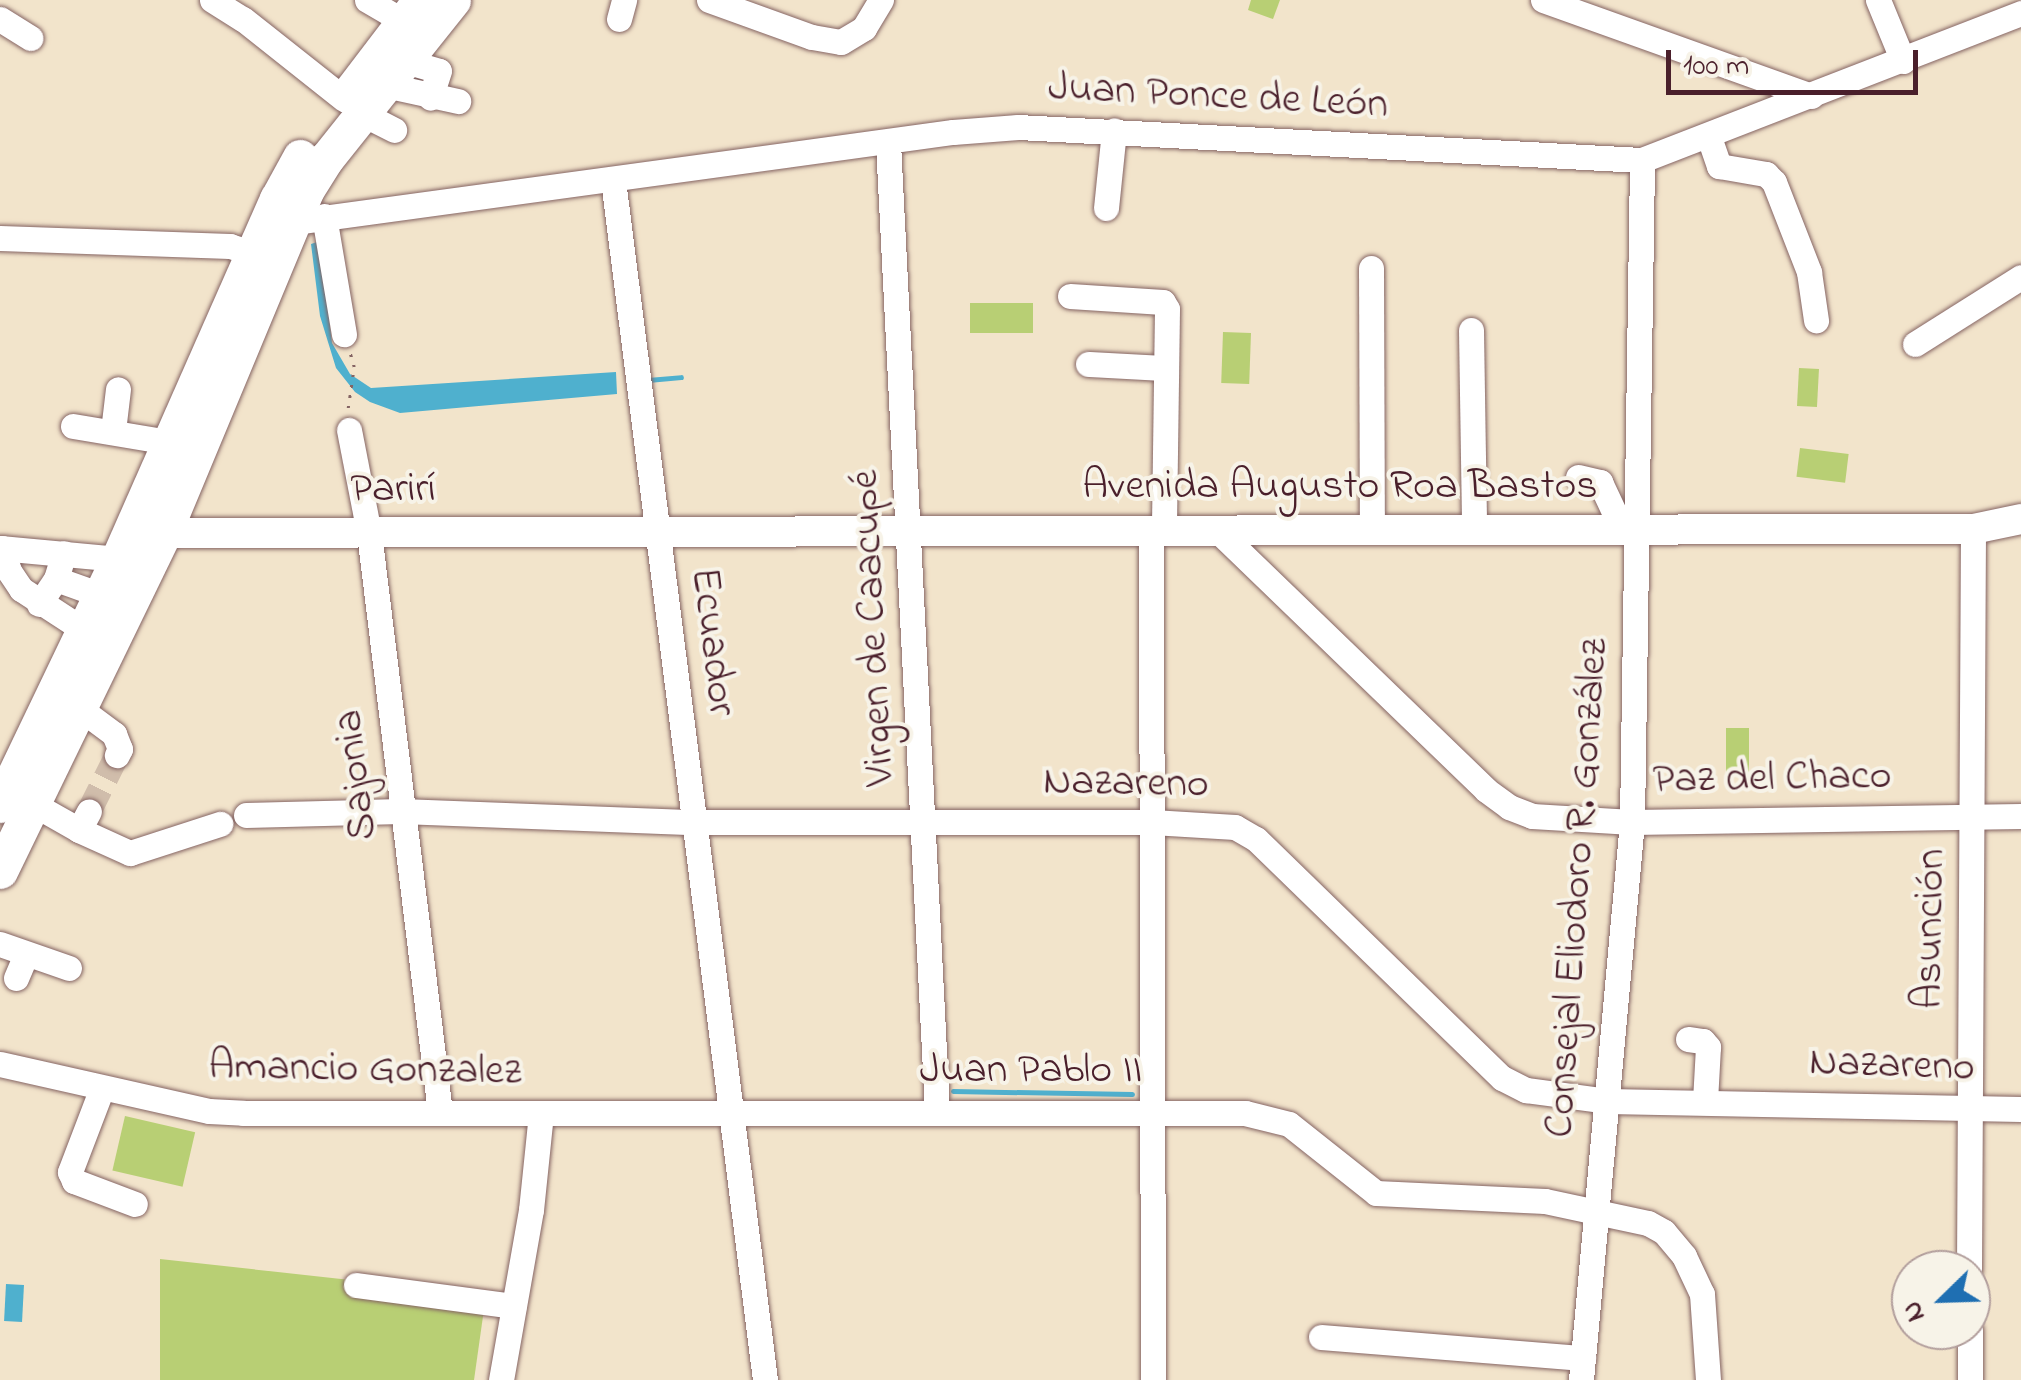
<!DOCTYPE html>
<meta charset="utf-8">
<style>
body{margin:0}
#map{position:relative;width:2021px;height:1380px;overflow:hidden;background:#f2e4cb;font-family:"Indie Flower",sans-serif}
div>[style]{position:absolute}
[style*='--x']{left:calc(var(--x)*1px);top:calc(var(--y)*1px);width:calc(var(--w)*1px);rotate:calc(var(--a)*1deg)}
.green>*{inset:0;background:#b8cf74;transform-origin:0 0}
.water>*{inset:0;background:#4fb0ce;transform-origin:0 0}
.stream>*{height:5px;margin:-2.5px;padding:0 2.5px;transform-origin:2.5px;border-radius:2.5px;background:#4fb0ce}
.minor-tunnel>*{height:25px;margin-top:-12.5px;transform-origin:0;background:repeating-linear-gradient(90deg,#d0bdab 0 25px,transparent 0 37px)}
.path>*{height:2.5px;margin-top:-1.25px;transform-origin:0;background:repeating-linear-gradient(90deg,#856463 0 2.5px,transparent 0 10.5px)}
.roads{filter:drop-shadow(0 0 2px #856463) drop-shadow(0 0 2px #856463)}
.minor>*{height:25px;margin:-12.5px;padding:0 12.5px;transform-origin:12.5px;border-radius:12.5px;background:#fff}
.major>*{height:30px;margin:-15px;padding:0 15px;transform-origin:15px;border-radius:15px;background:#fff}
.highway>*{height:35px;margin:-17.5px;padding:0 17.5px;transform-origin:17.5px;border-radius:17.5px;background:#fff}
span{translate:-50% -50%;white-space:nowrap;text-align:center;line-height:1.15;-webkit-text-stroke:8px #f7f3e8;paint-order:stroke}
.street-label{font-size:42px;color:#4a1f2b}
.north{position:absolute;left:1891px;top:1250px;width:100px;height:100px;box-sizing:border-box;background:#f7f3e8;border:2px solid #b29e9c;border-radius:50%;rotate:247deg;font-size:28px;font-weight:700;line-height:40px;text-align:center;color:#4a1f2b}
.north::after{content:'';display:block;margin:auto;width:35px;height:45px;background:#1f6fb2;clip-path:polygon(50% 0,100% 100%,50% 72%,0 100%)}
.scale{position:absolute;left:1666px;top:50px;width:252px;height:45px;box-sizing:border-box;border:5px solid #4a1f2b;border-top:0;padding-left:12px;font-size:30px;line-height:35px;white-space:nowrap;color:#4a1f2b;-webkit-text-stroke:8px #f7f3e8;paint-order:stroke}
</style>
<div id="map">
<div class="green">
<div style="clip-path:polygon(1251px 0,1280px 0,1273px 19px,1248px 10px)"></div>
<div style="left:1033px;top:303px;width:30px;height:63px;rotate:90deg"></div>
<div style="left:1223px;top:332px;width:28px;height:51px;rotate:2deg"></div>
<div style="left:1799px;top:368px;width:20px;height:38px;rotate:3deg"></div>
<div style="left:1800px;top:448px;width:49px;height:29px;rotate:7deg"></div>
<div style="left:1726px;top:728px;width:23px;height:46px"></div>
<div style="left:125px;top:1116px;width:72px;height:56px;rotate:13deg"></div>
<div style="clip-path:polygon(160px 1259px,486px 1295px,474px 1380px,160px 1380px)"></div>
</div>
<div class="water">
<div style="clip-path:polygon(320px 241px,332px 343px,350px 374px,371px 388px,616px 372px,617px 394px,400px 413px,370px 402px,355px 392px,336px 368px,320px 316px,311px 244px)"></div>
<div style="left:6px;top:1284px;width:18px;height:37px;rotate:3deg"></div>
</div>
<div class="stream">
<div style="--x:648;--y:380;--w:33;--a:-5"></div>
<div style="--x:953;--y:1091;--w:179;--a:1"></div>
</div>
<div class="minor-tunnel">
<div style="--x:89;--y:811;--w:63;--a:-63.4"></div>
</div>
<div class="path">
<div style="--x:348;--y:408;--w:41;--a:-81.7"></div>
<div style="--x:354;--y:367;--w:15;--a:-106"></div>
</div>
<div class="roads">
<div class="minor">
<div style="--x:212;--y:0;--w:36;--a:32"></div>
<div style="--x:243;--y:19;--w:129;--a:38.4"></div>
<div style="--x:367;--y:0;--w:58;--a:30.1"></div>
<div style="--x:709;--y:0;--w:109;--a:19.8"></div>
<div style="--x:812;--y:37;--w:29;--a:10"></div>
<div style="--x:841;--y:42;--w:27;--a:-31"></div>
<div style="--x:864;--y:28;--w:33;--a:-59"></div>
<div style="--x:1543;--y:0;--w:285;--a:19.7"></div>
<div style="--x:1878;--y:0;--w:66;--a:67.7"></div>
<div style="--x:0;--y:19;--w:36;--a:32"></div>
<div style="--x:619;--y:19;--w:20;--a:-75"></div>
<div style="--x:405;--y:61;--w:35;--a:16"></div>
<div style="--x:439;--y:71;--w:28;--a:108"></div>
<div style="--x:385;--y:85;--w:75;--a:12.4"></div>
<div style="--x:363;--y:114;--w:35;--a:27"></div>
<div style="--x:1709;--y:137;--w:31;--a:71"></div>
<div style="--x:1719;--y:166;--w:48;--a:9.7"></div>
<div style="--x:1766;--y:174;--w:11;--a:45"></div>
<div style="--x:1774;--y:182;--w:97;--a:68.7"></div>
<div style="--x:1809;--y:272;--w:49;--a:81.7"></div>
<div style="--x:888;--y:143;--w:968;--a:87.1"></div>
<div style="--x:613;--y:180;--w:1210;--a:82.78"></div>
<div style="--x:1106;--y:208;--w:78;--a:-84.1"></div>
<div style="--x:324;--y:216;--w:120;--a:80.4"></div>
<div style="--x:282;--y:217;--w:13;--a:23"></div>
<div style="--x:294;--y:222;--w:665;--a:-7.78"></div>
<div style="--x:953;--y:132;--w:65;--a:-4.4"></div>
<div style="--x:1018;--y:127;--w:625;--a:3.03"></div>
<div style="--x:1642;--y:160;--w:407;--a:-21.2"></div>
<div style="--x:0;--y:238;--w:230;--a:2"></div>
<div style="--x:230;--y:246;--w:41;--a:18.4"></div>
<div style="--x:1371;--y:268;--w:262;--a:89.8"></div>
<div style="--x:1070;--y:296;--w:93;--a:3.7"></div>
<div style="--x:1163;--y:302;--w:8;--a:60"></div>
<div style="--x:1167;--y:309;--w:221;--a:90.8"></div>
<div style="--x:1471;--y:330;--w:200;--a:89.1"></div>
<div style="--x:1915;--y:344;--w:125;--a:-32.3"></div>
<div style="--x:1088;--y:364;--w:77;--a:3"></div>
<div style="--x:73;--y:426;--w:97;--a:9.5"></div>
<div style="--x:349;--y:430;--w:105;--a:79"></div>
<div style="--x:369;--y:533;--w:583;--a:83.01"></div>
<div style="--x:113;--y:431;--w:42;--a:-83.2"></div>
<div style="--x:1578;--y:477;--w:23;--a:13"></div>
<div style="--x:1600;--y:482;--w:52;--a:64.9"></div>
<div style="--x:1151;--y:530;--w:850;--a:89.87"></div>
<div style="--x:1217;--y:530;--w:374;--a:44"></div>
<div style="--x:1486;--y:790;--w:29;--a:36"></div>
<div style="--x:1509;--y:807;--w:25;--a:21"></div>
<div style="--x:1532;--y:816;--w:100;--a:3.4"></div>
<div style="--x:1632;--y:822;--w:389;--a:-0.9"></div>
<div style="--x:0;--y:548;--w:130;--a:5.3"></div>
<div style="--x:2;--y:548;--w:24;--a:73"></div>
<div style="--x:9;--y:571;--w:22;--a:56"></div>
<div style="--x:21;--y:589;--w:75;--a:33.1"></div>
<div style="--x:56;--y:579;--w:48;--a:19.6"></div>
<div style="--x:39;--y:604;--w:30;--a:-56"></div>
<div style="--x:56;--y:579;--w:27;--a:-73"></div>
<div style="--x:79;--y:708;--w:44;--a:36.6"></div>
<div style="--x:114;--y:734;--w:16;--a:68"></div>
<div style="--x:120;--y:749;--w:7;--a:117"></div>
<div style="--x:35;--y:805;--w:51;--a:29.6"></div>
<div style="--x:79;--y:830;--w:21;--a:-62"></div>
<div style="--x:246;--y:815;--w:155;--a:-1.5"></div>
<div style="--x:401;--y:811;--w:293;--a:2.2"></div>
<div style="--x:694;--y:822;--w:458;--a:0"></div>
<div style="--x:1152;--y:822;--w:83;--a:3.4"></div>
<div style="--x:1235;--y:827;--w:24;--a:30"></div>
<div style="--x:1256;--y:839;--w:343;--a:44.2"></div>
<div style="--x:1502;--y:1078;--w:27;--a:27"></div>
<div style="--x:1526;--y:1090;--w:82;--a:7.7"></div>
<div style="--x:1607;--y:1101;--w:414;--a:1.1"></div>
<div style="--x:79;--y:830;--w:56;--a:24.3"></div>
<div style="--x:130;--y:853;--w:95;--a:-17.9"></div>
<div style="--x:0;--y:944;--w:73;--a:19.2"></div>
<div style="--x:16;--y:978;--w:26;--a:-67"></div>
<div style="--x:1688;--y:1039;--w:15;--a:8"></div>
<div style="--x:1703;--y:1041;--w:8;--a:50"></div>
<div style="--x:1708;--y:1047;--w:54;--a:93.2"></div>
<div style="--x:0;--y:1064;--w:214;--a:12.7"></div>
<div style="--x:209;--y:1111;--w:34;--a:3"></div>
<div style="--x:243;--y:1113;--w:1002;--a:0"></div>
<div style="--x:1245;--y:1113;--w:45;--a:14"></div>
<div style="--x:1289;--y:1124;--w:111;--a:38.4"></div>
<div style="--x:1376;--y:1193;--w:169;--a:2.7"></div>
<div style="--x:1545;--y:1201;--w:105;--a:12.1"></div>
<div style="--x:1648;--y:1223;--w:18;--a:29"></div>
<div style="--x:1664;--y:1232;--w:31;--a:50"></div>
<div style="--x:1684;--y:1256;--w:42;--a:64.7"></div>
<div style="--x:1702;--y:1294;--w:86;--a:86"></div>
<div style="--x:102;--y:1088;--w:90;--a:110.9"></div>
<div style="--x:70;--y:1172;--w:10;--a:66"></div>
<div style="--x:74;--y:1181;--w:65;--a:20.7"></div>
<div style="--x:1969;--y:1270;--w:741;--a:-89.69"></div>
<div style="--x:356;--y:1285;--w:159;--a:7.6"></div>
<div style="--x:1970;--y:1330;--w:50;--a:90"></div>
<div style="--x:1321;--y:1337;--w:263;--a:4.6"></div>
<div style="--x:501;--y:1380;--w:173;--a:-80"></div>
<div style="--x:531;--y:1210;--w:97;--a:-84.1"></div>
<div style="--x:1581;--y:1380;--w:560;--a:-84.78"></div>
<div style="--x:1632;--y:822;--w:662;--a:-89.13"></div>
</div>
<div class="major">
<div style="--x:141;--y:533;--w:1832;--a:-0.13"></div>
<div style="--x:1973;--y:529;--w:49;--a:-11.8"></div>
</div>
<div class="highway">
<div style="--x:350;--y:92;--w:116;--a:-52.7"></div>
<div style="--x:0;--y:805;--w:273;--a:-64.4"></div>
<div style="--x:118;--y:559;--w:394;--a:-66.2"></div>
<div style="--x:277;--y:199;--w:48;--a:-61.3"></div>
<div style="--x:0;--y:871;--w:373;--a:-64.1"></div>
<div style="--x:163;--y:535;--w:373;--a:-67.4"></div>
<div style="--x:306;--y:191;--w:39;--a:-58"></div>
<div style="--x:327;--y:158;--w:202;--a:-51.4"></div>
</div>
</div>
<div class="street-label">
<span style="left:1218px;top:97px;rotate:3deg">Juan Ponce de León</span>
<span style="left:1340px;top:487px">Avenida Augusto Roa Bastos</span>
<span style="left:393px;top:490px">Parirí</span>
<span style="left:874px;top:628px;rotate:-93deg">Virgen de Caacupé</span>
<span style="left:712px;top:642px;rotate:83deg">Ecuador</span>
<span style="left:357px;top:775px;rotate:-97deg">Sajonia</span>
<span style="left:1772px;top:779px;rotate:-1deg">Paz del Chaco</span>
<span style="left:1126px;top:784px;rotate:1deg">Nazareno</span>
<span style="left:1578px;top:888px;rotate:-86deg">Consejal Eliodoro R. González</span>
<span style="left:1931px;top:929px;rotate:-89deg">Asunción</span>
<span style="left:1892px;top:1066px;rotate:2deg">Nazareno</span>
<span style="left:365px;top:1070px;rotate:1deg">Amancio Gonzalez</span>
<span style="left:1031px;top:1071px">Juan Pablo II</span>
</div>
<div class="north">N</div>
<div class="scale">100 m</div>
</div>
